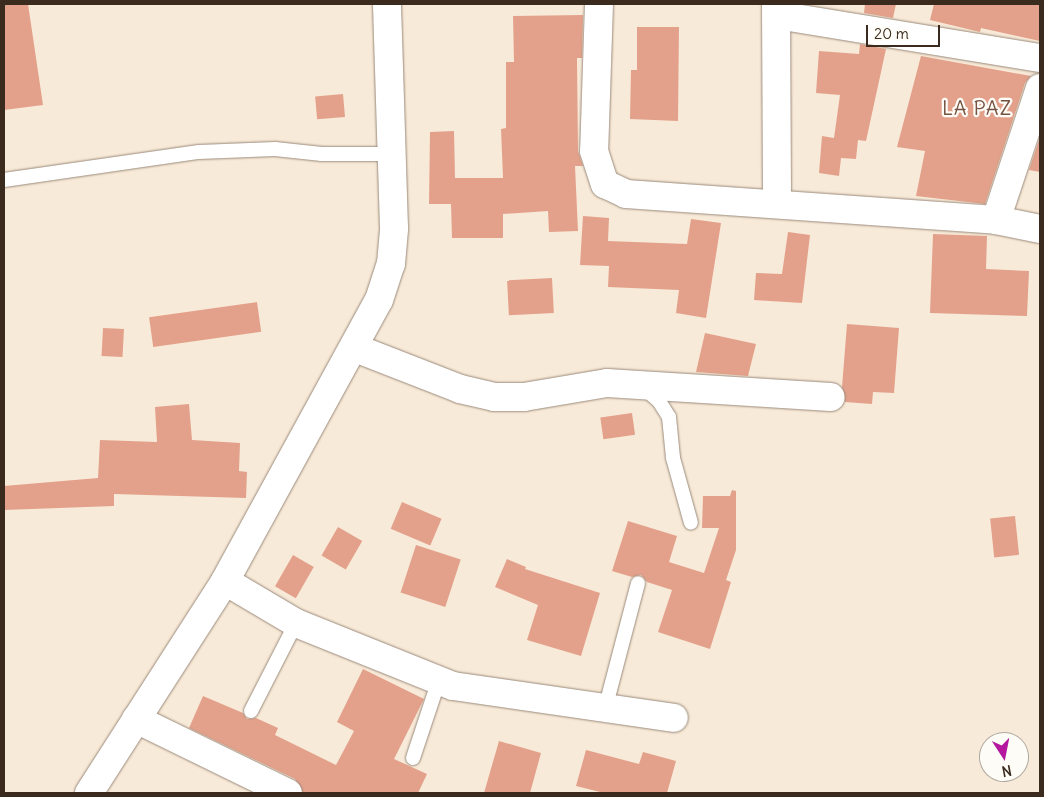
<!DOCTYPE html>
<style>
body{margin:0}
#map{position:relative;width:1044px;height:797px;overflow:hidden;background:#f8ead8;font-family:Delius,sans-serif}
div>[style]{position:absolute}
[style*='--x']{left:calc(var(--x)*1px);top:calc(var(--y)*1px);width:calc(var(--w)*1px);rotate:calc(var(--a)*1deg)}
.building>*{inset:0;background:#e3a18b;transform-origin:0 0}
.roads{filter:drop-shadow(0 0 1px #9a8a7b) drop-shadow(0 0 1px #9a8a7b)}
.lane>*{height:14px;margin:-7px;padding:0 7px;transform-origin:7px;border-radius:7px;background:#fff}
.street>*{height:28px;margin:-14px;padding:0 14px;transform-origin:14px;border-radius:14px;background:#fff}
.secondary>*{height:28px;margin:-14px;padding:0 14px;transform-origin:14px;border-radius:14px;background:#fff}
span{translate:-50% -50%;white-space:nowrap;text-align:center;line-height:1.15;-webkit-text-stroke:4.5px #fdfcf7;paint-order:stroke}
.quarter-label{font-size:20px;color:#765444;letter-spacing:1px}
.frame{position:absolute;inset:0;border:5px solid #3b2a1e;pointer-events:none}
.north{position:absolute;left:979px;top:732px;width:50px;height:50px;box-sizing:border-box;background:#fdfcf7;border:1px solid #afa8a0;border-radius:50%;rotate:169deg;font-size:14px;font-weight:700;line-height:20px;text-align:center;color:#3b2a1e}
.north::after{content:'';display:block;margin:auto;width:18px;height:22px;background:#b5179e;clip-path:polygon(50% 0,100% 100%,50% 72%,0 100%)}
.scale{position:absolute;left:866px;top:25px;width:74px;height:22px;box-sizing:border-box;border:2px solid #3b2a1e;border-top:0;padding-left:6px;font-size:15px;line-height:18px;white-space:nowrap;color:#3b2a1e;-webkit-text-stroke:4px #fdfcf7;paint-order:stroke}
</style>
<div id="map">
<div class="building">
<div style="clip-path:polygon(4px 4px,28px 4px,43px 105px,4px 110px)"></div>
<div style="clip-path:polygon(865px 4px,896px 4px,893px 18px,864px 13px)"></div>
<div style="clip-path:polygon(934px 4px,1040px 4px,1040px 41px,981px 28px,980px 32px,930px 20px)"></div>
<div style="clip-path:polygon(583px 15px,582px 58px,577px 58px,578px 151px,583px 166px,575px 166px,578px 231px,549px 232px,548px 211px,503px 214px,503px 238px,452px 238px,451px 204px,429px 204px,430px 132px,454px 131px,455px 178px,503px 178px,501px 129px,506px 128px,506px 62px,514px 62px,513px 16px)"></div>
<div style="clip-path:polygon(637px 27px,679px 27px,678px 121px,630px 119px,631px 70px,637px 70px)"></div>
<div style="clip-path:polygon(860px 44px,886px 49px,866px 141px,858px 140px,856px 159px,841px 158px,839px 176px,819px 173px,822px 136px,834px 138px,840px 95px,816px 93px,819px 51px,859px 54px)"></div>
<div style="clip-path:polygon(921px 56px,1031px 76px,1025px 83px,985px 204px,916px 196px,925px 151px,897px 147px)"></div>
<div style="left:343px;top:94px;width:23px;height:28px;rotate:85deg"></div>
<div style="clip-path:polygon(1040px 137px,1040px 172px,1029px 170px)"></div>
<div style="clip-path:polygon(583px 216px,609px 218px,608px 241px,687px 244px,691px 219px,721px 223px,706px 318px,676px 313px,679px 290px,608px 287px,609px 266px,580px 265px)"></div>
<div style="clip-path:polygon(788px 232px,810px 235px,802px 303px,754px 300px,756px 273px,782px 274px)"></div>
<div style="clip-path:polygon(933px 234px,987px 236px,986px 269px,1029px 271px,1027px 316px,930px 313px)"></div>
<div style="left:552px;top:278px;width:35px;height:45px;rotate:87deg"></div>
<div style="left:257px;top:302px;width:30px;height:109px;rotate:82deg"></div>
<div style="clip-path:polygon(847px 324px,899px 328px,894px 393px,873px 392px,872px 404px,845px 402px,842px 387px)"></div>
<div style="left:103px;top:328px;width:21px;height:28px;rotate:3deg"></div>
<div style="clip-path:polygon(705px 333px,756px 344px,748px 376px,696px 372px)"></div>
<div style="clip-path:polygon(189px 404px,192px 440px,240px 443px,239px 471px,247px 472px,246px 498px,114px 494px,114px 506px,4px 510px,4px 486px,98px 478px,100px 440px,157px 442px,155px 407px)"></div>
<div style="left:632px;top:413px;width:22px;height:32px;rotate:82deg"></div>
<div style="clip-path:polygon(732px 490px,736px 491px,736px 550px,726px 580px,731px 582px,710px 649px,658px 632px,672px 590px,647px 582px,641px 575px,632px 577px,612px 571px,628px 521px,677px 536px,669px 562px,704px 573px,719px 528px,702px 528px,703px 496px,730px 496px)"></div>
<div style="left:402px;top:502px;width:43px;height:29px;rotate:23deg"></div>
<div style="left:1015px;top:516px;width:39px;height:25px;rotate:84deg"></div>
<div style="left:338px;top:527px;width:28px;height:33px;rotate:30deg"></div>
<div style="left:416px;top:545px;width:47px;height:50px;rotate:18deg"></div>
<div style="left:293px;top:555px;width:24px;height:36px;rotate:30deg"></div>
<div style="clip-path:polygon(507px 559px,526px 567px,525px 569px,600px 593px,581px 656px,527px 640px,538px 605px,495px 587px)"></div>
<div style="clip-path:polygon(363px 669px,424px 699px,394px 759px,427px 774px,418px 793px,303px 793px,295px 779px,189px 728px,203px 696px,243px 713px,247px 719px,256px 718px,278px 728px,275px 735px,336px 765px,354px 731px,337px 722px)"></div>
<div style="clip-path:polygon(499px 741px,541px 753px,530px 793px,484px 793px)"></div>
<div style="clip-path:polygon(586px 750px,639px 764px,643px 752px,676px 761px,667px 793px,604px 793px,576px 786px)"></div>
</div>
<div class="roads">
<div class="lane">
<div style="--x:4;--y:180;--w:197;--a:-8.2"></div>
<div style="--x:199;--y:152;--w:76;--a:-2.3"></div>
<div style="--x:275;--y:149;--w:47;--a:6.1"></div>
<div style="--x:322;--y:154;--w:70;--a:0"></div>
<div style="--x:644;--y:388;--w:20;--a:41"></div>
<div style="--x:659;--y:401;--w:19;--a:58"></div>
<div style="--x:669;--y:417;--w:41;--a:84.4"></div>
<div style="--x:673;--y:458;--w:67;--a:74.5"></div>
<div style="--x:605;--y:709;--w:130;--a:-75.3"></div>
<div style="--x:251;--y:711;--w:99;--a:-62.9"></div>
<div style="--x:413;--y:758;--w:82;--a:-71.6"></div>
</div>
<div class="street">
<div style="--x:599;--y:4;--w:147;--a:91.9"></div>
<div style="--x:594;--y:151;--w:35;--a:72"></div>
<div style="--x:605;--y:184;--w:23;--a:25"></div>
<div style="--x:626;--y:194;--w:371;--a:4"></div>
<div style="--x:996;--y:220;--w:45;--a:11.6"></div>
<div style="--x:776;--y:4;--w:199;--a:89.7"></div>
<div style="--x:777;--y:15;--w:266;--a:9.3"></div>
<div style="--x:996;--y:220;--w:139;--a:-71.6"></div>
<div style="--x:355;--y:348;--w:113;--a:21.3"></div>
<div style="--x:460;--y:389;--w:35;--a:13"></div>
<div style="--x:494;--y:397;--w:30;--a:0"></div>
<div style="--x:524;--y:397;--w:84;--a:-9.6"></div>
<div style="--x:607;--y:383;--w:224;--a:3.6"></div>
<div style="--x:225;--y:581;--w:82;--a:30.6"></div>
<div style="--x:296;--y:623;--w:169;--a:21.9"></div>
<div style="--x:453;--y:686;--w:223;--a:8.2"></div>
<div style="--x:136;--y:719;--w:169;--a:26"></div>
</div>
<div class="secondary">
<div style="--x:89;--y:793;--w:252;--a:-57.3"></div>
<div style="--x:225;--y:581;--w:320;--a:-61.3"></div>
<div style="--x:379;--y:300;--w:38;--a:-72"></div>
<div style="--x:391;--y:264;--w:36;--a:-85"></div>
<div style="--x:394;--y:228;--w:224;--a:-91.8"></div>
</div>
</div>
<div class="quarter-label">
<span style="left:977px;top:107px">LA PAZ</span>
</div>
<div class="frame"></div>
<div class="north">N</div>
<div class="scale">20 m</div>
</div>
